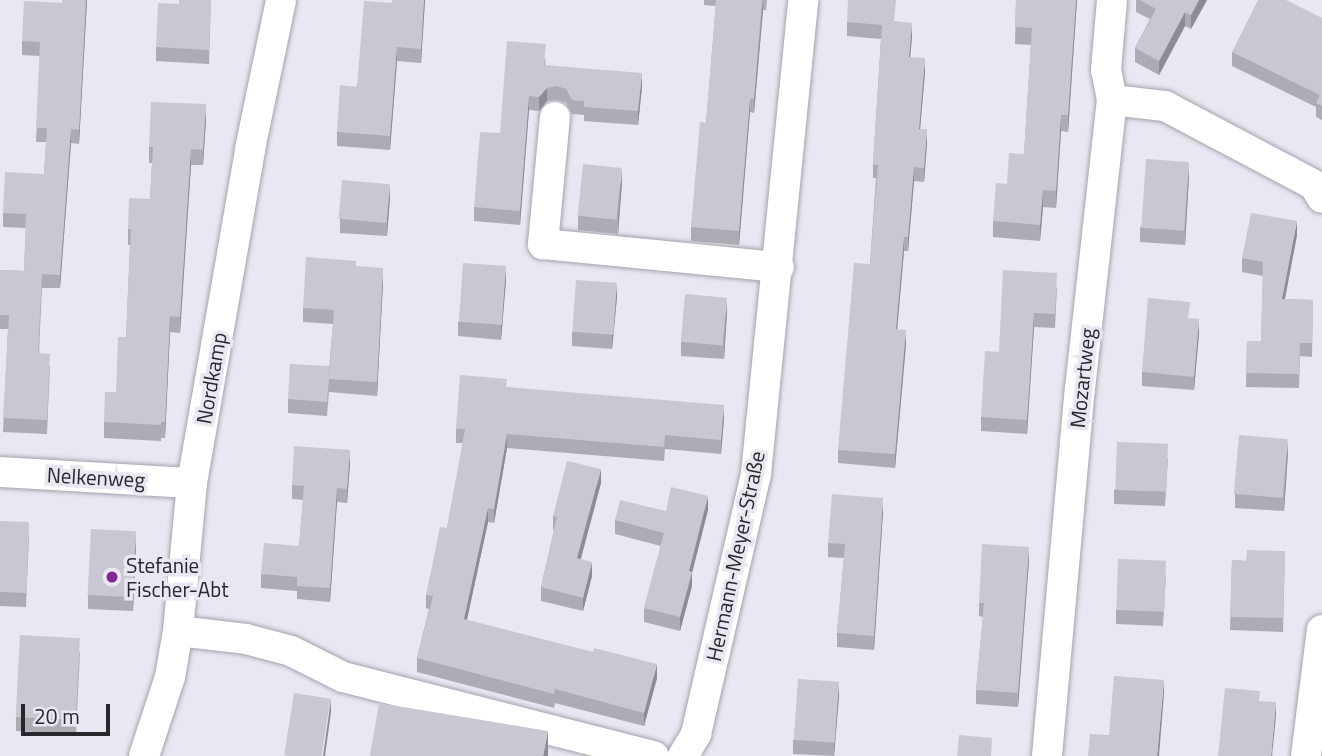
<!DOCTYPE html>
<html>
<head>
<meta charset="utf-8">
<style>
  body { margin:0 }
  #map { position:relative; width:1322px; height:756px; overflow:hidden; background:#e8e7f2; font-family:"Titillium Web",sans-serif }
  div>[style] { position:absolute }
  .roads { filter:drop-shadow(0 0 2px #a4a3ad) drop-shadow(0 0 2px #a4a3ad) }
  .street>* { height:30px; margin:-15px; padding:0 15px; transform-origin:15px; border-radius:15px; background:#fff }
  .wall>* { inset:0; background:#adacb5 }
  .shaded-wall>* { inset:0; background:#8d8c93 }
  .building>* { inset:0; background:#c9c8d2; transform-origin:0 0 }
  .dots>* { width:19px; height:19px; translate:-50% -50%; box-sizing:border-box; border:4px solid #e8e7f2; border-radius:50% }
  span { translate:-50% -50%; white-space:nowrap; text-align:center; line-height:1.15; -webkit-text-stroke:7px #e8e7f2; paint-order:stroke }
  .street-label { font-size:21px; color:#28282c }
  .poi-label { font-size:21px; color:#28282c }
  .left { translate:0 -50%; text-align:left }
  .scale { position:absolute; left:21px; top:704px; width:89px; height:32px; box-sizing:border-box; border:4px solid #28282c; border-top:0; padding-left:9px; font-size:21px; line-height:24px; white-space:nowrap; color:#28282c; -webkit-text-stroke:5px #e8e7f2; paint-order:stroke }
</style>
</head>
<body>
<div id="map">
  <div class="roads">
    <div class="street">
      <div style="left:1112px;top:100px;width:53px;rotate:6.5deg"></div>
      <div style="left:1165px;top:106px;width:169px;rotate:27.9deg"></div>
      <div style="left:1314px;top:185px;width:15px;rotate:58deg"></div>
      <div style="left:555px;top:117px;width:128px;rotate:95.4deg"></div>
      <div style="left:543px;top:244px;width:237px;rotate:5.6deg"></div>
      <div style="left:0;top:472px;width:192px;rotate:3.3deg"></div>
      <div style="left:178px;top:631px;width:68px;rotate:6.7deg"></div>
      <div style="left:246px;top:639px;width:47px;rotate:14.9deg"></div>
      <div style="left:291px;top:651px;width:58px;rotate:26.6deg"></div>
      <div style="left:343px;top:677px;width:321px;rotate:14.3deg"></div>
      <div style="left:144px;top:756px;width:83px;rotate:-71.8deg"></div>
      <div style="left:170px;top:677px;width:47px;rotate:-80.1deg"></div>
      <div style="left:178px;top:631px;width:149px;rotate:-84.6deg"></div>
      <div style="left:192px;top:483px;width:339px;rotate:-80.1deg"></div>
      <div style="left:250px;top:149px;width:152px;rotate:-78.2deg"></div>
      <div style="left:683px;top:756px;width:26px;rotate:-59deg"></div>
      <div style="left:696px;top:734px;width:267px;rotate:-77deg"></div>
      <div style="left:756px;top:474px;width:476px;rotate:-84.3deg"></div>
      <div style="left:1047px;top:756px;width:368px;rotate:-84.9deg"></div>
      <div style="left:1080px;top:389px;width:291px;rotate:-83.7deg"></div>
      <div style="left:1112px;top:100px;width:31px;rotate:-101deg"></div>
      <div style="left:1106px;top:70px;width:70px;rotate:-85.1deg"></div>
      <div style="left:1306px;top:756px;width:127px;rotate:-82.8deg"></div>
    </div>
  </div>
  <div class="wall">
    <div style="clip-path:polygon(63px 0,87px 0,79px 144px,71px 143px,60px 288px,42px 288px,39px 353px,50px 367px,47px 434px,3px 432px,8px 329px,0 329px,0 270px,24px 271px,26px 228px,3px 227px,3px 213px,44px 174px,46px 142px,36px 142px,40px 56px,22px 55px,22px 41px,62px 3px)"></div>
    <div style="clip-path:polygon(179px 0,211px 0,209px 64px,156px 61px,156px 47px,179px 4px)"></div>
    <div style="clip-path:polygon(393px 0,425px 0,421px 63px,397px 61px,390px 150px,337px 146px,337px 132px,392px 3px)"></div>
    <div style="clip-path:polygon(704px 0,767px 0,766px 10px,763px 10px,754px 113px,750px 112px,739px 245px,691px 241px,691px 227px,706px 123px,716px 6px,704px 5px)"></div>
    <div style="clip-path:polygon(1016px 0,1077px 0,1068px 132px,1061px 131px,1056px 208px,1043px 207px,1040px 241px,993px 237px,993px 221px,1007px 184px,1024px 154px,1031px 45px,1015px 44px)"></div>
    <div style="clip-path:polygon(1136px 0,1207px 0,1191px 29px,1185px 26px,1159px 75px,1135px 62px,1135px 48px,1150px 19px,1136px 12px)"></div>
    <div style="clip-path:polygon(1322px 18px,1322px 120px,1316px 117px,1316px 107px,1232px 66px,1232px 52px)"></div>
    <div style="clip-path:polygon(896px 21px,912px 36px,910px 57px,925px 72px,920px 129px,927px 143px,924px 182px,914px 181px,908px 251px,904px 251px,897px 329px,906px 344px,895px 468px,838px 463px,838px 450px,870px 264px,876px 178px,873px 178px,873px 164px,881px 39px,847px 36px,847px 22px)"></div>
    <div style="clip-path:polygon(546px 58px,545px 65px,642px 87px,638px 125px,584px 121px,584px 115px,572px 114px,566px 103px,557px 100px,547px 101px,539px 111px,529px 110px,520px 225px,474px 221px,474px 207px,500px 133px)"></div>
    <div style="clip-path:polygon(206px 120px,203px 165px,191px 165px,180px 333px,170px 332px,165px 438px,161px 438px,161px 441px,104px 438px,104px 422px,116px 392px,126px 337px,130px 245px,128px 245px,128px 229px,150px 199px,152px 163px,149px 163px,149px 147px)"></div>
    <div style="clip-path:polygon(1189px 176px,1185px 245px,1140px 242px,1140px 228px)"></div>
    <div style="clip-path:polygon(622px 182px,618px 234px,578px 230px,578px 216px)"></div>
    <div style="clip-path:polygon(390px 197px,387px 236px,340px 233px,340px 219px)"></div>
    <div style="clip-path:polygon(1297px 235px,1285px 299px,1313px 300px,1312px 357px,1300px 356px,1299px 388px,1246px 387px,1247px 341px,1261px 341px,1263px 276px,1242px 272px,1242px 258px)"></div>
    <div style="clip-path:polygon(356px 266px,383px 282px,377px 396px,329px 392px,327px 416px,288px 413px,288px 399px,329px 369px,333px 324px,303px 322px,303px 308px)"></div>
    <div style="clip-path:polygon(506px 280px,501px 340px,458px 336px,458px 322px)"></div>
    <div style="clip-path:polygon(1057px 287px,1055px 328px,1034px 327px,1027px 434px,981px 431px,981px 417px,999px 352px)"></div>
    <div style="clip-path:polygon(617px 297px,612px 349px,572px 346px,572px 332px)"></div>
    <div style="clip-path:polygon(727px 312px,724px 359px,681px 356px,681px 342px)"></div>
    <div style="clip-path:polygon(1190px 318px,1199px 333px,1194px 390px,1142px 386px,1142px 372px)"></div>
    <div style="clip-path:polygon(507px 387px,724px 419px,721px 454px,665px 449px,664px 461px,507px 448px,494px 523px,488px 522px,467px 620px,657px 678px,644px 726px,555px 703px,554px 708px,417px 672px,417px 658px,429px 609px,426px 608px,426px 595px,447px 528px,463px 443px,456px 443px,456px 429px)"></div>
    <div style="clip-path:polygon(1288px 452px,1284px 511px,1235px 508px,1235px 494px)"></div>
    <div style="clip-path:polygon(1168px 458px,1165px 506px,1114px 504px,1114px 490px)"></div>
    <div style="clip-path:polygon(350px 464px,347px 503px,337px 502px,330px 602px,297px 599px,297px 591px,261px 588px,261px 574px,299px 546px,303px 500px,292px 499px,292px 485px)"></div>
    <div style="clip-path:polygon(601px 483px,581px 559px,592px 576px,583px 611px,541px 601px,541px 587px,554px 530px,553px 530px,553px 516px)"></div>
    <div style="clip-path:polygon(708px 510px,692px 572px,692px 586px,680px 631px,644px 622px,644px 608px,661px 546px,615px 534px,615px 520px,666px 511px)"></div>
    <div style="clip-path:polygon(883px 512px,874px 650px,837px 647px,837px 633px,844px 558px,828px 557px,828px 543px)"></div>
    <div style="clip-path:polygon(0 521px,29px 536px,26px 607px,0 606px)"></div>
    <div style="clip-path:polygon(136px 545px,133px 611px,88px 609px,88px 595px)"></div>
    <div style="clip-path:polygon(1285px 551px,1283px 632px,1230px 630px,1232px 560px,1246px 561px)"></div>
    <div style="clip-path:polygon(1029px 560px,1018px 707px,976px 704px,976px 690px,983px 617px,979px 616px,979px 603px)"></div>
    <div style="clip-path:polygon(1166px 575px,1163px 626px,1116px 624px,1116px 610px)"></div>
    <div style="clip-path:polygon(80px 652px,76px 734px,16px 731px,16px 717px)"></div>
    <div style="clip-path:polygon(839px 696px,834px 756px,793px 754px,793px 740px)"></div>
  </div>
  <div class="shaded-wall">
    <div style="clip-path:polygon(86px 0,87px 0,79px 144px,79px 130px)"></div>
    <div style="clip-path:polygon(424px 0,425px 0,421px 63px,421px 49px)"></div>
    <div style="clip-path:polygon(763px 0,763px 10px,754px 113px,754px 99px)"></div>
    <div style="clip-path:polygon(1076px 0,1077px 0,1068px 132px,1068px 115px)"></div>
    <div style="clip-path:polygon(1199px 0,1207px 0,1191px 29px,1191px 15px)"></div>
    <div style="clip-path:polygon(1185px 12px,1185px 26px,1159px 75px,1159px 61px)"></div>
    <div style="clip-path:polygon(912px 23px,912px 36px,909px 71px,909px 57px)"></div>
    <div style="clip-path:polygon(397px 47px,397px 61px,390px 150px,390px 136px)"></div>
    <div style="clip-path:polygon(925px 58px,925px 72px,919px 142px,919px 129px)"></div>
    <div style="clip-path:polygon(642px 73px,642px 87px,638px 125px,638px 111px)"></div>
    <div style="clip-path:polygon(547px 88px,547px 101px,539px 111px,539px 97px)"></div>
    <div style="clip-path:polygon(529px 96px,529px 110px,520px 225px,520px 211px)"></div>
    <div style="clip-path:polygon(750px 99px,750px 112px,739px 245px,739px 231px)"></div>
    <div style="clip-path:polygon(206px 104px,206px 120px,203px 165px,203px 150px)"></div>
    <div style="clip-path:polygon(1061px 115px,1061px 131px,1056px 208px,1056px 191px)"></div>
    <div style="clip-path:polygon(71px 129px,71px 143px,60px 288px,60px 275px)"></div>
    <div style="clip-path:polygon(927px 129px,927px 143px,924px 182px,924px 168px)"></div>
    <div style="clip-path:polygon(191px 149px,191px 165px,180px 333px,180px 317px)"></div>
    <div style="clip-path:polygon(1189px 162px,1189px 176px,1185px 245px,1185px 231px)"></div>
    <div style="clip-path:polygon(914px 167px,914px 181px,908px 251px,908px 237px)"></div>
    <div style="clip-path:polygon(622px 168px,622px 182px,618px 234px,618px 220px)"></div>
    <div style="clip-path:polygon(390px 184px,390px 197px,387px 236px,387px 223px)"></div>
    <div style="clip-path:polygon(1043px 190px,1043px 207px,1040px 241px,1040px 225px)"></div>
    <div style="clip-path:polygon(1297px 221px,1297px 235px,1282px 313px,1282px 299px)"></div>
    <div style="clip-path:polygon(904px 237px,904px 251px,896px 343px,896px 329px)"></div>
    <div style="clip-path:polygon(506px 266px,506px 280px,501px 340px,501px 326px)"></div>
    <div style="clip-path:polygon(383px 268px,383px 282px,377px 396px,377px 382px)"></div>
    <div style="clip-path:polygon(617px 283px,617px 297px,612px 349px,612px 335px)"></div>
    <div style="clip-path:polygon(727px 298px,727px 312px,724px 359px,724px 346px)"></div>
    <div style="clip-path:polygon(1034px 313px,1034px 327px,1027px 434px,1027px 420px)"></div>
    <div style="clip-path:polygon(170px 316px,170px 332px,165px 438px,165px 422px)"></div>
    <div style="clip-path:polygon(1199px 319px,1199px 333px,1194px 390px,1194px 377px)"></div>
    <div style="clip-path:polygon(906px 330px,906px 344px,895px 468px,895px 454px)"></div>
    <div style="clip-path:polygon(724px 405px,724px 419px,721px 454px,721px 440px)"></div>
    <div style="clip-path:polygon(507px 434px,507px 448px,494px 523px,494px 509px)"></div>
    <div style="clip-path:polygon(1288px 439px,1288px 452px,1284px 511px,1284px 498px)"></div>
    <div style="clip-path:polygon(350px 450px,350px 464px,347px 503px,347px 489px)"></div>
    <div style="clip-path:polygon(601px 469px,601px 483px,577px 572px,577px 558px)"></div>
    <div style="clip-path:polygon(337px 488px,337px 502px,330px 602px,330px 588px)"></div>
    <div style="clip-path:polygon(708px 496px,708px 510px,689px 585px,689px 571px)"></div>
    <div style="clip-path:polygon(883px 498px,883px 512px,874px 650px,874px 636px)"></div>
    <div style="clip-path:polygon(488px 508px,488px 522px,464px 633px,464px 619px)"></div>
    <div style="clip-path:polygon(136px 531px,136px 545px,133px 611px,133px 597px)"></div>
    <div style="clip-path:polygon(1029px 547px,1029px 560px,1018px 707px,1018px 693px)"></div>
    <div style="clip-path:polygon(592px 562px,592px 576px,583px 611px,583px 598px)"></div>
    <div style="clip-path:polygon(692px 572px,692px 586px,680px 631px,680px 617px)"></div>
    <div style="clip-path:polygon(657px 664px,657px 678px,644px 726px,644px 713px)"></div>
    <div style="clip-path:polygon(1164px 680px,1164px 694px,1159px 756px,1157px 756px)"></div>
    <div style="clip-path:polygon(839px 682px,839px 696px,834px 756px,834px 743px)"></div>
    <div style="clip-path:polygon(331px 699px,331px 712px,325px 756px,323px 756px)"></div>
    <div style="clip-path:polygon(1276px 702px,1276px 716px,1272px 756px,1271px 756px)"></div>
    <div style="clip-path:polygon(548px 731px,548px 756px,543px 756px)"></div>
  </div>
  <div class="building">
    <div style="clip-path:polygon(63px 0,86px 0,79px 130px,71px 129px,60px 275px,42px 274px,38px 353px,50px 354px,47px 420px,3px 418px,9px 315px,0 315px,0 270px,24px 271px,26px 214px,3px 213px,5px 172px,44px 174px,47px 128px,36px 128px,40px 42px,22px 41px,24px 1px,62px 3px)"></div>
    <div style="clip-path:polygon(179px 0,211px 0,209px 50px,156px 47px,158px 3px,179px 4px)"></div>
    <div style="clip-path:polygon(393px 0,424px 0,421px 49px,397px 47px,390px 136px,337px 132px,340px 85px,357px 87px,364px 1px,392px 3px)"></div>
    <div style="clip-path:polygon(716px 0,762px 0,754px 99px,750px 99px,739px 231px,691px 227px,700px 122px,706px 123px)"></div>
    <div style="clip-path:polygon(848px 0,896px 0,894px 21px,912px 23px,909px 57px,925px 58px,919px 129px,927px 129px,924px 168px,914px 167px,908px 237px,904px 237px,896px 329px,906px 330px,895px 454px,838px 450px,854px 263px,870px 264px,878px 165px,873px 164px,882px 25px,847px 22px)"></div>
    <div style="clip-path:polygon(1016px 0,1076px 0,1068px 115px,1061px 115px,1056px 191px,1043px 190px,1040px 225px,993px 221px,996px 183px,1007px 184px,1009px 153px,1024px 154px,1032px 28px,1015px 27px)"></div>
    <div style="clip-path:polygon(1140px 0,1199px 0,1191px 15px,1185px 12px,1159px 61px,1135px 48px,1156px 9px)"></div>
    <div style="clip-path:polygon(1258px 0,1286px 0,1322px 18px,1322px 106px,1316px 103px,1320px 95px,1232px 52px)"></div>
    <div style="clip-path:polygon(507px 41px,546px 44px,544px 65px,642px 73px,638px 111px,584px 107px,584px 101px,572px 100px,566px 89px,557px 86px,547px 88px,539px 97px,529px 96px,520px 211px,474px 207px,480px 132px,500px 133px)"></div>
    <div style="clip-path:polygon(151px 102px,206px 104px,203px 150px,191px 149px,180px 317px,170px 316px,165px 422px,161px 422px,161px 425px,104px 422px,105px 392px,116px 392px,118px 337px,126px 337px,131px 229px,128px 229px,129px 198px,150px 199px,153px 147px,149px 147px)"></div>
    <div style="left:1146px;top:159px;width:43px;height:69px;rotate:4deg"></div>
    <div style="left:583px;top:164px;width:39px;height:52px;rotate:6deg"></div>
    <div style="left:342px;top:180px;width:48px;height:39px;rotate:5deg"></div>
    <div style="clip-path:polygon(1251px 213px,1297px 221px,1282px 299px,1313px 300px,1312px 343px,1300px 343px,1299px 374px,1246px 373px,1247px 341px,1261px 341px,1263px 262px,1242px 258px)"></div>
    <div style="clip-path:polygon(306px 257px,356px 261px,356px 266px,383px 268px,377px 382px,329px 379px,327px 402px,288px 399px,290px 364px,329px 366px,329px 377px,334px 310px,303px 308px)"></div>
    <div style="left:463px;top:263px;width:43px;height:59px;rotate:4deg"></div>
    <div style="clip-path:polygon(1003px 270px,1057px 273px,1055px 314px,1034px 313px,1027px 420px,981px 417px,985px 351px,999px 352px)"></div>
    <div style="left:576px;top:280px;width:41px;height:52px;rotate:4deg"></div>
    <div style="left:685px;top:294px;width:42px;height:48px;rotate:5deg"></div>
    <div style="clip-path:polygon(1148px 298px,1190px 302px,1188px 318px,1199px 319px,1194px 377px,1142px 372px)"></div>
    <div style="clip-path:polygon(460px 375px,507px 379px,506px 387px,724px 405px,721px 440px,665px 435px,664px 447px,507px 434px,494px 509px,488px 508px,464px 619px,593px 652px,594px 648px,657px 664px,644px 713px,555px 689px,554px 694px,417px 658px,433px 596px,426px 595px,440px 527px,447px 528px,465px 429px,456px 429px)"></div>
    <div style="left:1239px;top:435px;width:49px;height:59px;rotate:5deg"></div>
    <div style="left:1117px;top:442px;width:51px;height:48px;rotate:2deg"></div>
    <div style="clip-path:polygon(294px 446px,350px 450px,347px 489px,337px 488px,330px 588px,297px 586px,297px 577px,261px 574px,264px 543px,299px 546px,304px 486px,292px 485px)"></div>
    <div style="clip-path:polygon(567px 461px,601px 469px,577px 558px,592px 562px,583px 598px,541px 587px,557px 517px,553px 516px)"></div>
    <div style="clip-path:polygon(671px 487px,708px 496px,689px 571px,692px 572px,680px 617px,644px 608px,664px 533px,615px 520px,620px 500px,666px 511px)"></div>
    <div style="clip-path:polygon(832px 494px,883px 498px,874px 636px,837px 633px,845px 544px,828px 543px)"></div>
    <div style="left:0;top:521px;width:29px;height:71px;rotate:2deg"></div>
    <div style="left:91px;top:529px;width:45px;height:66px;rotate:3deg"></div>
    <div style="clip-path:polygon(982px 544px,1029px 547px,1018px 693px,976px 690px,984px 603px,979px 603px)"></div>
    <div style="clip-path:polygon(1247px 550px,1285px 551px,1283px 618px,1230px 617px,1232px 560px,1246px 561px)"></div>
    <div style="left:1118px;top:559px;width:48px;height:51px;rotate:2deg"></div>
    <div style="left:20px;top:635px;width:60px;height:82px;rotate:3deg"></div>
    <div style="clip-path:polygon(1114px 676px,1164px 680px,1157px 756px,1088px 756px,1090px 734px,1109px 735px)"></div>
    <div style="left:798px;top:679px;width:41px;height:61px;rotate:4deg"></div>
    <div style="clip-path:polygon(1225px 688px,1260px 691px,1259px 701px,1276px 702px,1271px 756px,1218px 756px)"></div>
    <div style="left:294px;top:693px;width:37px;height:63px;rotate:9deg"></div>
    <div style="clip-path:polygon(379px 703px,548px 731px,543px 756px,370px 756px)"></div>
    <div style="clip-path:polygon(959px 735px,992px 738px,991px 756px,957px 756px)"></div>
  </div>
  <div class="dots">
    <div style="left:112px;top:577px;background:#812794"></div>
  </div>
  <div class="street-label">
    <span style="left:211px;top:378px;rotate:-80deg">Nordkamp</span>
    <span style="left:1082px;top:378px;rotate:-84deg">Mozartweg</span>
    <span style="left:96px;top:477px;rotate:3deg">Nelkenweg</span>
    <span style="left:735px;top:556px;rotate:-78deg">Hermann-Meyer-Straße</span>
  </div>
  <div class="poi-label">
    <span class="left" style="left:126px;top:577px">Stefanie<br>Fischer-Abt</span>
  </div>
  <div class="scale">20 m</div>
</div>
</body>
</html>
